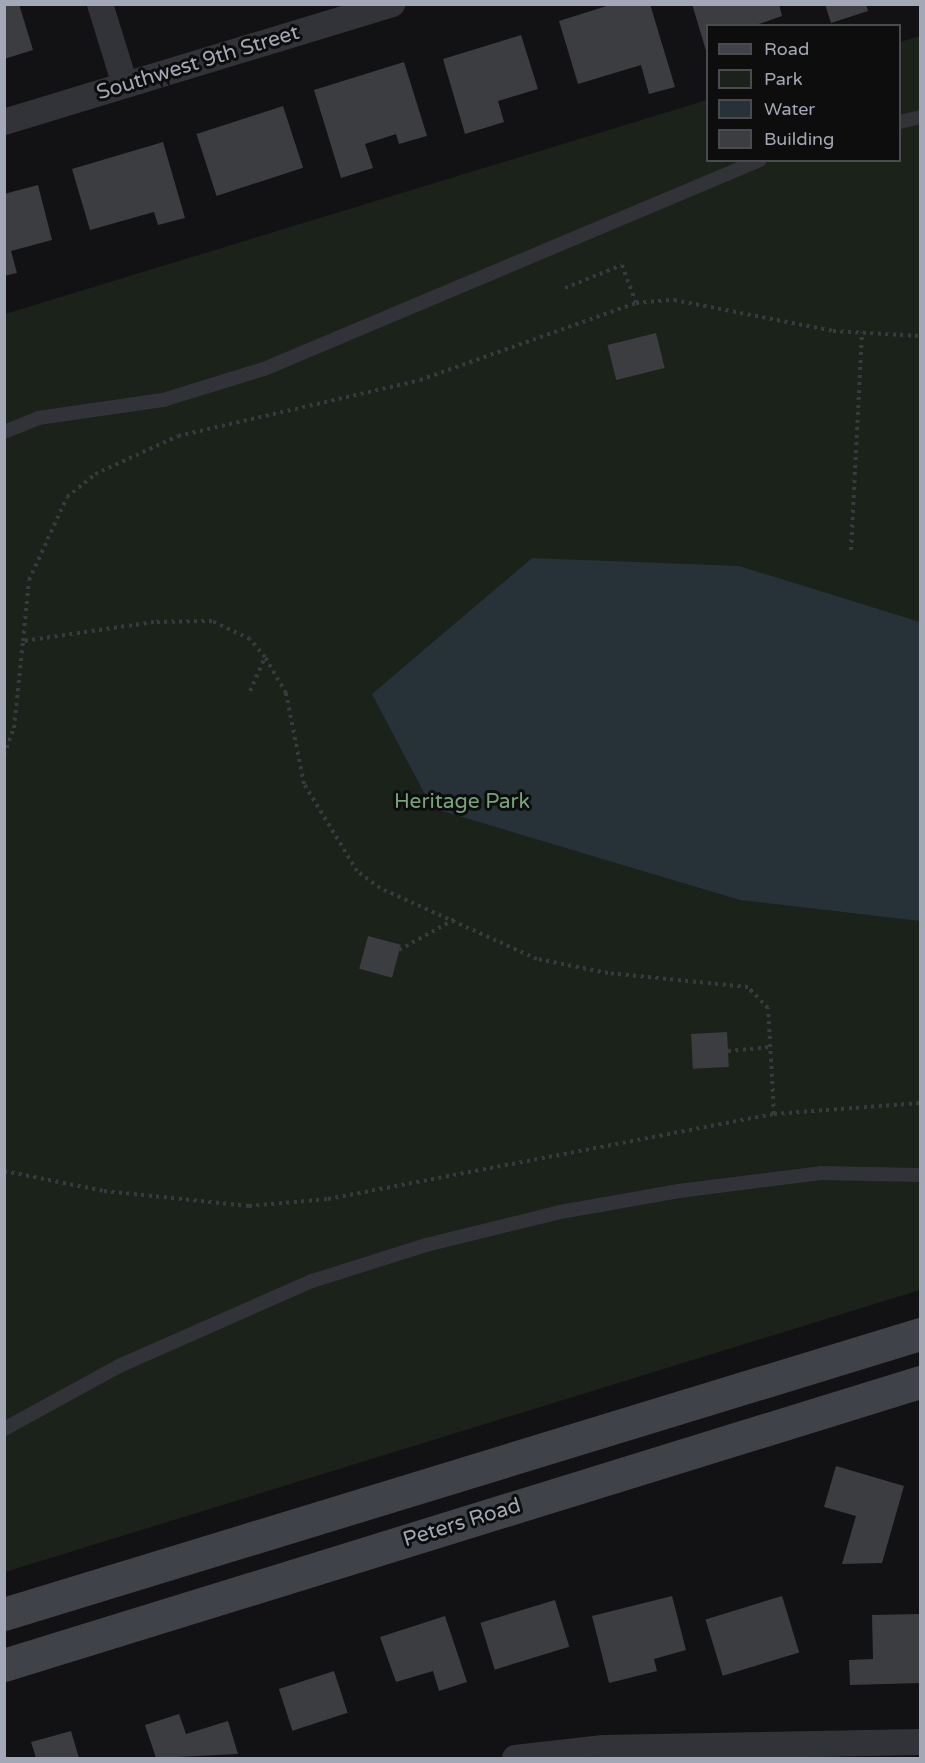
<!DOCTYPE html>
<html>
<head>
<meta charset="utf-8">
<style>
  body { margin:0 }
  #map { position:relative; width:925px; height:1763px; overflow:hidden; background:#121214; font-family:"Varela Round",sans-serif }
  div>[style] { position:absolute }
  .green>* { inset:0; background:#1a221a }
  .water>* { inset:0; background:#273138 }
  .building>* { inset:0; background:#3b3d41; transform-origin:0 0 }
  .path>* { height:4px; margin-top:-2px; transform-origin:0; background:repeating-linear-gradient(90deg,#383a40 0 3px,transparent 0 7.5px) }
  .lane>* { height:14px; margin:-7px; padding:0 7px; transform-origin:7px; border-radius:7px; background:#323339 }
  .street>* { height:26px; margin:-13px; padding:0 13px; transform-origin:13px; border-radius:13px; background:#323339 }
  .secondary>* { height:33px; margin:-16.5px; padding:0 16.5px; transform-origin:16.5px; border-radius:16.5px; background:#404249 }
  span { translate:-50% -50%; white-space:nowrap; text-align:center; line-height:1.15; -webkit-text-stroke:6px #0d0d0e; paint-order:stroke }
  .street-label { font-size:21px; color:#a2a8b5 }
  .park-label { font-size:21px; color:#77a379 }
  .frame { position:absolute; inset:0; border:6px solid #a2a8b5; pointer-events:none }
  .legend { position:absolute; left:706px; top:24px; width:195px; height:138px; box-sizing:border-box; background:#0d0d0e; border:2px solid #494b51; margin:0; padding:8px 10px; list-style:none; font-size:18px; color:#a2a8b5 }
  .legend li { display:flex; align-items:center; gap:12px; height:30px }
  .legend b { width:30px; border:2px solid #494b51 }
</style>
</head>
<body>
<div id="map">
  <div class="green">
    <div style="clip-path:polygon(920px 36px,920px 1290px,5px 1572px,5px 314px,707px 100px,708px 160px,900px 160px,900px 42px)"></div>
  </div>
  <div class="water">
    <div style="clip-path:polygon(532px 558px,739px 566px,920px 622px,920px 921px,740px 900px,432px 808px,372px 694px)"></div>
  </div>
  <div class="building">
    <div style="clip-path:polygon(4px 4px,19px 4px,33px 50px,4px 59px)"></div>
    <div style="clip-path:polygon(613px 4px,650px 4px,675px 87px,649px 94px,641px 65px,578px 84px,559px 21px)"></div>
    <div style="clip-path:polygon(692px 4px,779px 4px,782px 16px,753px 26px,708px 26px,707px 54px)"></div>
    <div style="clip-path:polygon(825px 4px,866px 4px,868px 11px,831px 23px)"></div>
    <div style="clip-path:polygon(521px 35px,538px 89px,498px 101px,504px 122px,465px 134px,443px 59px)"></div>
    <div style="clip-path:polygon(404px 62px,427px 136px,399px 144px,396px 134px,365px 144px,373px 168px,341px 178px,314px 90px)"></div>
    <div style="left:283px;top:106px;width:65px;height:91px;rotate:72deg"></div>
    <div style="clip-path:polygon(163px 142px,185px 218px,158px 225px,154px 212px,90px 230px,72px 169px)"></div>
    <div style="clip-path:polygon(38px 185px,52px 240px,11px 251px,17px 273px,4px 276px,4px 194px)"></div>
    <div style="left:656px;top:333px;width:36px;height:50px;rotate:76deg"></div>
    <div style="left:368px;top:936px;width:34px;height:34px;rotate:15deg"></div>
    <div style="left:727px;top:1032px;width:35px;height:36px;rotate:87deg"></div>
    <div style="clip-path:polygon(836px 1466px,904px 1486px,882px 1563px,842px 1564px,856px 1516px,824px 1507px)"></div>
    <div style="clip-path:polygon(672px 1596px,686px 1650px,654px 1659px,657px 1671px,609px 1683px,592px 1616px)"></div>
    <div style="left:782px;top:1596px;width:59px;height:80px;rotate:73deg"></div>
    <div style="left:555px;top:1600px;width:49px;height:78px;rotate:73deg"></div>
    <div style="clip-path:polygon(920px 1614px,920px 1683px,850px 1685px,849px 1660px,873px 1659px,872px 1615px)"></div>
    <div style="clip-path:polygon(445px 1616px,467px 1682px,439px 1691px,433px 1671px,396px 1682px,380px 1637px)"></div>
    <div style="left:334px;top:1671px;width:44px;height:58px;rotate:72deg"></div>
    <div style="clip-path:polygon(179px 1714px,186px 1734px,228px 1721px,238px 1754px,156px 1758px,145px 1725px)"></div>
    <div style="clip-path:polygon(71px 1731px,79px 1758px,36px 1758px,31px 1742px)"></div>
  </div>
  <div class="path">
    <div style="left:565px;top:288px;width:61px;rotate:-22deg"></div>
    <div style="left:622px;top:265px;width:40px;rotate:69.8deg"></div>
    <div style="left:636px;top:303px;width:38px;rotate:-5deg"></div>
    <div style="left:674px;top:300px;width:162px;rotate:11deg"></div>
    <div style="left:833px;top:331px;width:87px;rotate:3.3deg"></div>
    <div style="left:851px;top:550px;width:218px;rotate:-87.1deg"></div>
    <div style="left:250px;top:691px;width:37px;rotate:-66deg"></div>
    <div style="left:265px;top:657px;width:23px;rotate:-130deg"></div>
    <div style="left:250px;top:639px;width:42px;rotate:-154.7deg"></div>
    <div style="left:212px;top:621px;width:58px;rotate:179deg"></div>
    <div style="left:154px;top:622px;width:132px;rotate:171.7deg"></div>
    <div style="left:23px;top:641px;width:61px;rotate:-84.4deg"></div>
    <div style="left:29px;top:580px;width:91px;rotate:-65.4deg"></div>
    <div style="left:67px;top:497px;width:36px;rotate:-39deg"></div>
    <div style="left:95px;top:474px;width:91px;rotate:-24.6deg"></div>
    <div style="left:178px;top:436px;width:248px;rotate:-13deg"></div>
    <div style="left:420px;top:380px;width:229px;rotate:-19.6deg"></div>
    <div style="left:4px;top:755px;width:29px;rotate:-70deg"></div>
    <div style="left:14px;top:728px;width:87px;rotate:-84.1deg"></div>
    <div style="left:4px;top:821px;width:1px;rotate:45deg"></div>
    <div style="left:399px;top:950px;width:64px;rotate:-29deg"></div>
    <div style="left:728px;top:1051px;width:43px;rotate:-5.3deg"></div>
    <div style="left:774px;top:1114px;width:146px;rotate:-4.3deg"></div>
    <div style="left:4px;top:1171px;width:102px;rotate:11.3deg"></div>
    <div style="left:104px;top:1191px;width:146px;rotate:5.9deg"></div>
    <div style="left:249px;top:1206px;width:79px;rotate:-5.1deg"></div>
    <div style="left:328px;top:1199px;width:454px;rotate:-10.8deg"></div>
    <div style="left:774px;top:1114px;width:106px;rotate:-93.2deg"></div>
    <div style="left:768px;top:1008px;width:29px;rotate:-134deg"></div>
    <div style="left:748px;top:987px;width:141px;rotate:-174.3deg"></div>
    <div style="left:608px;top:973px;width:72px;rotate:-168.8deg"></div>
    <div style="left:537px;top:959px;width:172px;rotate:-155.7deg"></div>
    <div style="left:380px;top:888px;width:29px;rotate:-144deg"></div>
    <div style="left:357px;top:871px;width:102px;rotate:-121.3deg"></div>
    <div style="left:304px;top:784px;width:93px;rotate:-101.2deg"></div>
    <div style="left:286px;top:693px;width:42px;rotate:-120.3deg"></div>
  </div>
  <div class="lane">
    <div style="left:900px;top:122px;width:21px;rotate:-14deg"></div>
    <div style="left:4px;top:432px;width:37px;rotate:-22deg"></div>
    <div style="left:38px;top:418px;width:126px;rotate:-8.2deg"></div>
    <div style="left:163px;top:400px;width:106px;rotate:-17.1deg"></div>
    <div style="left:264px;top:369px;width:538px;rotate:-22.85deg"></div>
    <div style="left:4px;top:1429px;width:131px;rotate:-28.7deg"></div>
    <div style="left:119px;top:1366px;width:211px;rotate:-23.8deg"></div>
    <div style="left:312px;top:1281px;width:120px;rotate:-17.5deg"></div>
    <div style="left:426px;top:1245px;width:138px;rotate:-13.8deg"></div>
    <div style="left:560px;top:1212px;width:121px;rotate:-10deg"></div>
    <div style="left:679px;top:1191px;width:143px;rotate:-7.2deg"></div>
    <div style="left:821px;top:1173px;width:99px;rotate:1.2deg"></div>
  </div>
  <div class="street">
    <div style="left:100px;top:4px;width:85px;rotate:72.8deg"></div>
    <div style="left:4px;top:122px;width:406px;rotate:-16.9deg"></div>
    <div style="left:515px;top:1758px;width:89px;rotate:-6.5deg"></div>
    <div style="left:603px;top:1748px;width:317px;rotate:-1.1deg"></div>
  </div>
  <div class="secondary">
    <div style="left:4px;top:1614px;width:958px;rotate:-17deg"></div>
    <div style="left:4px;top:1665px;width:959px;rotate:-17.17deg"></div>
  </div>
  <div class="street-label">
    <span style="left:198px;top:63px;rotate:-17deg">Southwest 9th Street</span>
    <span style="left:462px;top:1523px;rotate:-17deg">Peters Road</span>
  </div>
  <div class="park-label">
    <span style="left:462px;top:802px">Heritage Park</span>
  </div>
  <div class="frame"></div>
  <ul class="legend">
  <li><b style="height:8px;background:#404249"></b>Road</li>
  <li><b style="height:16px;background:#1a221a"></b>Park</li>
  <li><b style="height:16px;background:#273138"></b>Water</li>
  <li><b style="height:16px;background:#3b3d41"></b>Building</li>
  </ul>
</div>
</body>
</html>
